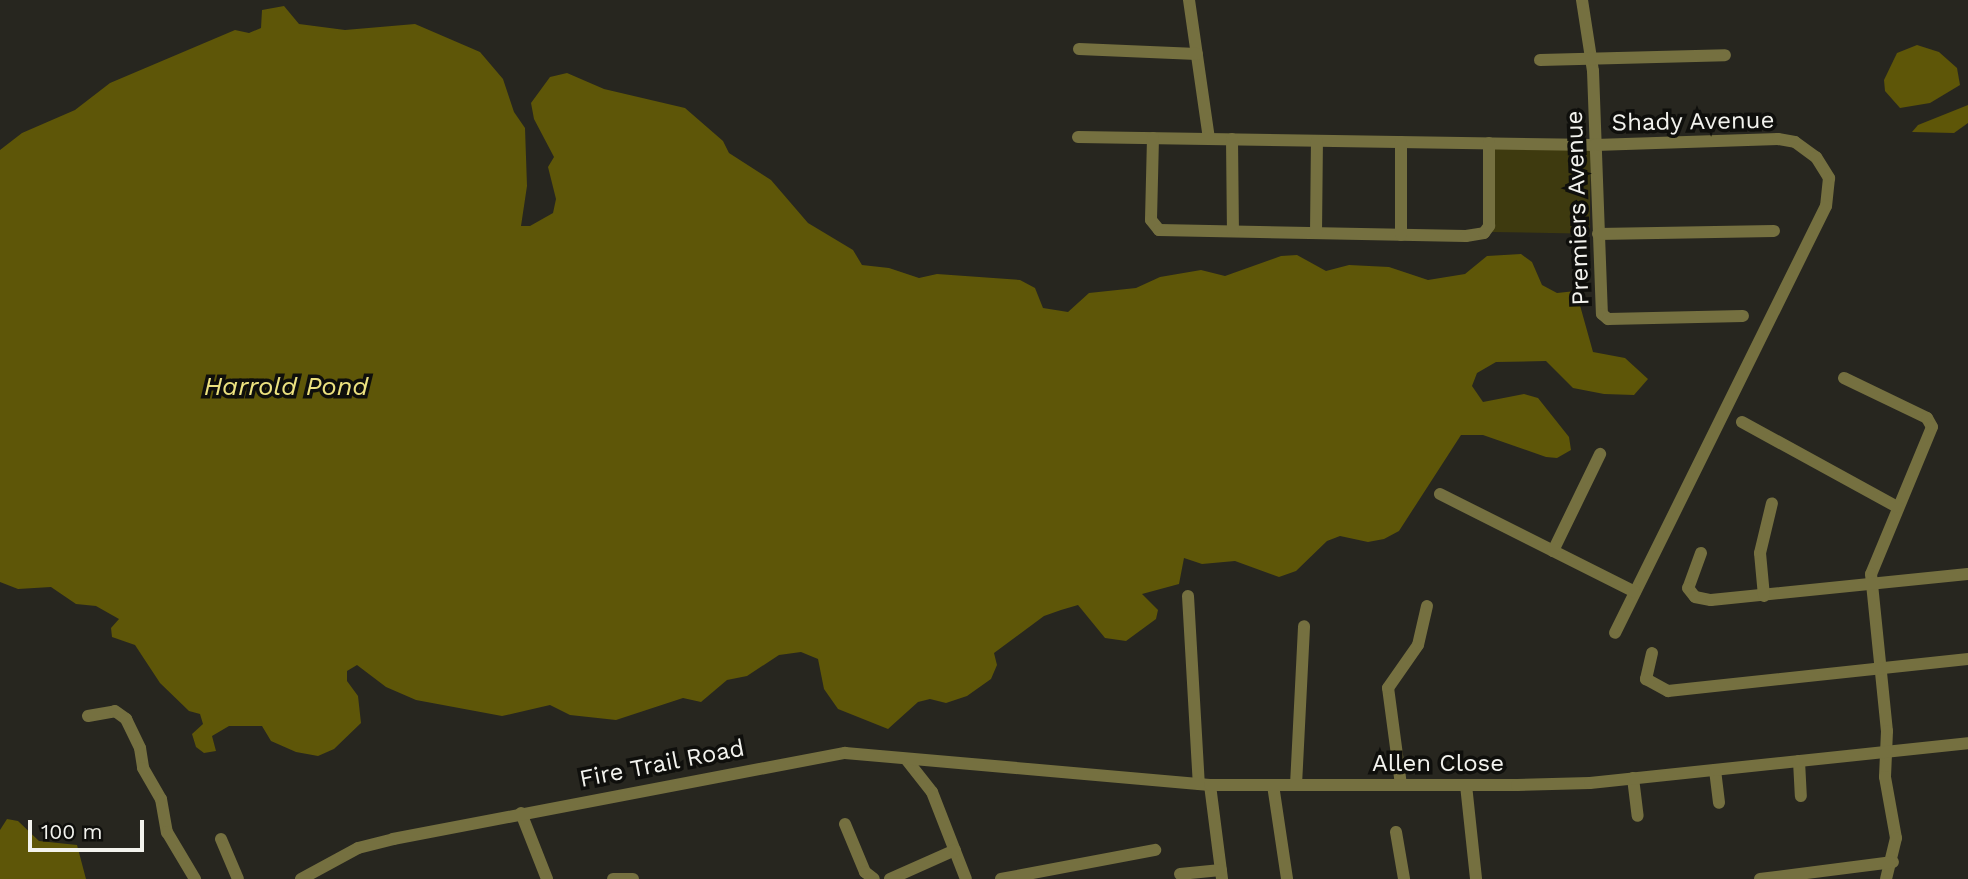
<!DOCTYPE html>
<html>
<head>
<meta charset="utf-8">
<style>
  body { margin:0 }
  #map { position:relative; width:1968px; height:879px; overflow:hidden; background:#27261f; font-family:"Work Sans",sans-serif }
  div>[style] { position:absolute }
  .green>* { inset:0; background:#3e3a0f; transform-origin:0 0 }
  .water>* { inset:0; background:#5e5608 }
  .minor>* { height:12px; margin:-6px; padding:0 6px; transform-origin:6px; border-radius:6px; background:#757040 }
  span { translate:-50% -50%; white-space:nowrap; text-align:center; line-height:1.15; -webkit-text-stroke:7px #0f0f0c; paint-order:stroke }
  .street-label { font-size:24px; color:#f3f3ee }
  .water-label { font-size:26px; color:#ede280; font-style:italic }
  .scale { position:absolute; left:28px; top:820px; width:116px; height:32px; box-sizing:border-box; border:4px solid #f3f3ee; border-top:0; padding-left:9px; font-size:21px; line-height:24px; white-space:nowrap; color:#f3f3ee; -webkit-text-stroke:5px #0f0f0c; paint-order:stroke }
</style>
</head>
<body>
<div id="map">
  <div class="green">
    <div style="left:1493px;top:147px;width:98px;height:85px;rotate:1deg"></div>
  </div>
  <div class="water">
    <div style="clip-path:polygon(284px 6px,299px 24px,345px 30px,415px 24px,480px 52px,503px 79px,514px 112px,525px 128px,527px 186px,521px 226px,530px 226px,553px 213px,556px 199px,548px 167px,554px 157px,534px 119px,531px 103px,550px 77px,567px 73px,604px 89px,685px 108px,723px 141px,729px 153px,771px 180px,808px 223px,853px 250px,862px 265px,889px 268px,919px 278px,937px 274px,1020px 280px,1035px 288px,1043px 308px,1068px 312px,1089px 293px,1136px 288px,1160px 277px,1201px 270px,1225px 276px,1281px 256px,1297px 255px,1326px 271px,1349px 265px,1389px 267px,1428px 280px,1465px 274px,1487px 256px,1521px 254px,1532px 262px,1542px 285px,1557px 293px,1576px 291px,1593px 352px,1625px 358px,1648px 379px,1634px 395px,1604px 394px,1573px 388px,1546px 361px,1496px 362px,1477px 373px,1472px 386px,1483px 402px,1524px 394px,1538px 398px,1569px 437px,1571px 450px,1557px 458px,1546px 457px,1483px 435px,1461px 435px,1399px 531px,1384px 539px,1368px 542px,1340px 536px,1327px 541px,1296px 571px,1279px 577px,1235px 561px,1202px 564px,1184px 558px,1179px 584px,1142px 594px,1158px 610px,1156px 619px,1126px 641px,1105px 638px,1078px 605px,1061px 610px,1044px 616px,994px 653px,997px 665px,991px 679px,967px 696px,946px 703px,930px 699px,918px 702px,888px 729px,838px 709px,824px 689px,818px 659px,801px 652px,779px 655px,747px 676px,727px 680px,701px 702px,683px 698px,616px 720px,570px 715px,550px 705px,502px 716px,416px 700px,386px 687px,357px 665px,347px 671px,347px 681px,358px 696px,361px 723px,334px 749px,318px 756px,296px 752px,271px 741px,262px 726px,229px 726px,212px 736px,216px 751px,204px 753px,196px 747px,192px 734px,203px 724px,200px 714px,189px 711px,160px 683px,135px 645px,112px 637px,111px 628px,119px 619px,96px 606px,76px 604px,51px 587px,18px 589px,0 582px,0 150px,22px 133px,75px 110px,110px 83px,235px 30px,249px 33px,261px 28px,262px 10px)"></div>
    <div style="clip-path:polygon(1917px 45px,1939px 52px,1957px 68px,1960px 85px,1930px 103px,1900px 108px,1885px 91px,1884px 80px,1897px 53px)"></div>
    <div style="clip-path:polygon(1968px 105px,1968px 123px,1954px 133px,1912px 132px,1918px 125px)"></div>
    <div style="clip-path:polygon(7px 819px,18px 821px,39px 841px,77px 845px,86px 879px,0 879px,0 830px)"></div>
  </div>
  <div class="minor">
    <div style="left:1189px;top:0;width:140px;rotate:81.8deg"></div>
    <div style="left:1582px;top:0;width:72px;rotate:81.2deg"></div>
    <div style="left:1593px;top:71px;width:243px;rotate:87.9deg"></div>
    <div style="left:1602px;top:314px;width:8px;rotate:40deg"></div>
    <div style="left:1608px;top:319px;width:135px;rotate:-1.3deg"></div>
    <div style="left:1079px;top:49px;width:118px;rotate:2.4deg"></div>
    <div style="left:1540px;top:60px;width:185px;rotate:-1.5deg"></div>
    <div style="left:1078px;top:137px;width:517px;rotate:0.89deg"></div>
    <div style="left:1595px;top:145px;width:183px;rotate:-1.9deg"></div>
    <div style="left:1778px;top:139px;width:17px;rotate:10deg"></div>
    <div style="left:1795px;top:142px;width:26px;rotate:36deg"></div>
    <div style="left:1816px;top:157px;width:25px;rotate:58deg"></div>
    <div style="left:1829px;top:178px;width:28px;rotate:96deg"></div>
    <div style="left:1826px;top:206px;width:476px;rotate:116.3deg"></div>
    <div style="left:1153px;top:138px;width:82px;rotate:91.4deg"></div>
    <div style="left:1151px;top:220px;width:13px;rotate:51deg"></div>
    <div style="left:1159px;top:230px;width:307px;rotate:1.1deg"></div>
    <div style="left:1466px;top:236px;width:18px;rotate:-9deg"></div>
    <div style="left:1484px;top:233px;width:9px;rotate:-54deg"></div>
    <div style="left:1489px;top:226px;width:83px;rotate:-90deg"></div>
    <div style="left:1232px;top:139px;width:92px;rotate:89.4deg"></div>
    <div style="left:1316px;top:233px;width:92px;rotate:-89.4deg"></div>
    <div style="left:1598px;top:234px;width:176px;rotate:-1deg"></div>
    <div style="left:1401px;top:235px;width:93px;rotate:-90deg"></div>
    <div style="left:1844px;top:378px;width:92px;rotate:25.7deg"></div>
    <div style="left:1927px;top:418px;width:10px;rotate:61deg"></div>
    <div style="left:1932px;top:427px;width:159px;rotate:112.5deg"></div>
    <div style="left:1871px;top:574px;width:158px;rotate:84.2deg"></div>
    <div style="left:1887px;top:731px;width:46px;rotate:92.5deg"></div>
    <div style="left:1885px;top:777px;width:62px;rotate:79.8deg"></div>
    <div style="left:1896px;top:838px;width:42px;rotate:103.7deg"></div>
    <div style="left:1742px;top:422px;width:177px;rotate:28.7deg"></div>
    <div style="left:1440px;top:494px;width:218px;rotate:26.7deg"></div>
    <div style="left:1553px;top:551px;width:108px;rotate:-64.1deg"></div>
    <div style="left:1701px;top:553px;width:37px;rotate:110deg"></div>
    <div style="left:1688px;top:588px;width:11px;rotate:52deg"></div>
    <div style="left:1695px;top:597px;width:16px;rotate:11deg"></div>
    <div style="left:1711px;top:600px;width:258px;rotate:-5.8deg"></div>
    <div style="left:1188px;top:596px;width:188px;rotate:86.7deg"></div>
    <div style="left:1764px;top:596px;width:43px;rotate:-95.3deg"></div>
    <div style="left:1760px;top:553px;width:51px;rotate:-76.5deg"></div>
    <div style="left:1652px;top:653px;width:27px;rotate:103deg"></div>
    <div style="left:1646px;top:679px;width:25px;rotate:29deg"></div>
    <div style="left:1668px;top:691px;width:302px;rotate:-6.1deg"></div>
    <div style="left:88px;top:716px;width:27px;rotate:-10deg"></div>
    <div style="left:115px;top:711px;width:14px;rotate:36deg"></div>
    <div style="left:126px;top:719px;width:32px;rotate:64deg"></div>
    <div style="left:140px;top:748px;width:20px;rotate:81deg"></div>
    <div style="left:143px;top:768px;width:36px;rotate:60deg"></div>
    <div style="left:161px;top:799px;width:34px;rotate:80deg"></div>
    <div style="left:167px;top:832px;width:55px;rotate:59.2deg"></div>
    <div style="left:906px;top:759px;width:42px;rotate:51.8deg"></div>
    <div style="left:932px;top:792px;width:93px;rotate:68.7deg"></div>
    <div style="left:1799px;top:761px;width:35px;rotate:87deg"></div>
    <div style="left:1715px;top:770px;width:33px;rotate:83deg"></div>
    <div style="left:1633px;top:778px;width:38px;rotate:83deg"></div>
    <div style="left:1210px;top:785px;width:95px;rotate:82.7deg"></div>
    <div style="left:1273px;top:785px;width:95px;rotate:81.5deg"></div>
    <div style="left:1296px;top:785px;width:159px;rotate:-87.1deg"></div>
    <div style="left:1401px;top:785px;width:98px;rotate:-97.6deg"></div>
    <div style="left:1388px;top:688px;width:52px;rotate:-55.1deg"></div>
    <div style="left:1418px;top:645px;width:40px;rotate:-77deg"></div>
    <div style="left:1466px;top:785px;width:95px;rotate:83.9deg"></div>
    <div style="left:521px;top:813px;width:71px;rotate:68.5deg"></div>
    <div style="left:845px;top:824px;width:52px;rotate:67.4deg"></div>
    <div style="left:865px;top:872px;width:11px;rotate:38deg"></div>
    <div style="left:1396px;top:832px;width:48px;rotate:80.3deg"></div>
    <div style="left:221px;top:839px;width:43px;rotate:67deg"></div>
    <div style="left:1180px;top:874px;width:41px;rotate:-5.6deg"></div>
    <div style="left:301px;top:879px;width:65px;rotate:-28.5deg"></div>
    <div style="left:358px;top:848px;width:36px;rotate:-14deg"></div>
    <div style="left:393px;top:839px;width:460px;rotate:-10.8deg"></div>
    <div style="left:845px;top:753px;width:366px;rotate:5deg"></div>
    <div style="left:1210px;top:785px;width:307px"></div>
    <div style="left:1517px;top:785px;width:73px;rotate:-1.6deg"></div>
    <div style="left:1590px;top:783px;width:380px;rotate:-6deg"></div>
    <div style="left:613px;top:879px;width:20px"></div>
    <div style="left:890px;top:879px;width:71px;rotate:-24deg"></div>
    <div style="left:1001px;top:879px;width:157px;rotate:-10.7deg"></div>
    <div style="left:1760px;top:879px;width:134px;rotate:-7.3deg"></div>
  </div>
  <div class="street-label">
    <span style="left:1693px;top:122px;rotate:-1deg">Shady Avenue</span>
    <span style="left:1578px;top:208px;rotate:-92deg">Premiers Avenue</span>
    <span style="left:662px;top:764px;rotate:-11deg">Fire Trail Road</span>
    <span style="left:1438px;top:764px">Allen Close</span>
  </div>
  <div class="water-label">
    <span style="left:286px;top:387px">Harrold Pond</span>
  </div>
  <div class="scale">100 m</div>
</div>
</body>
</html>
